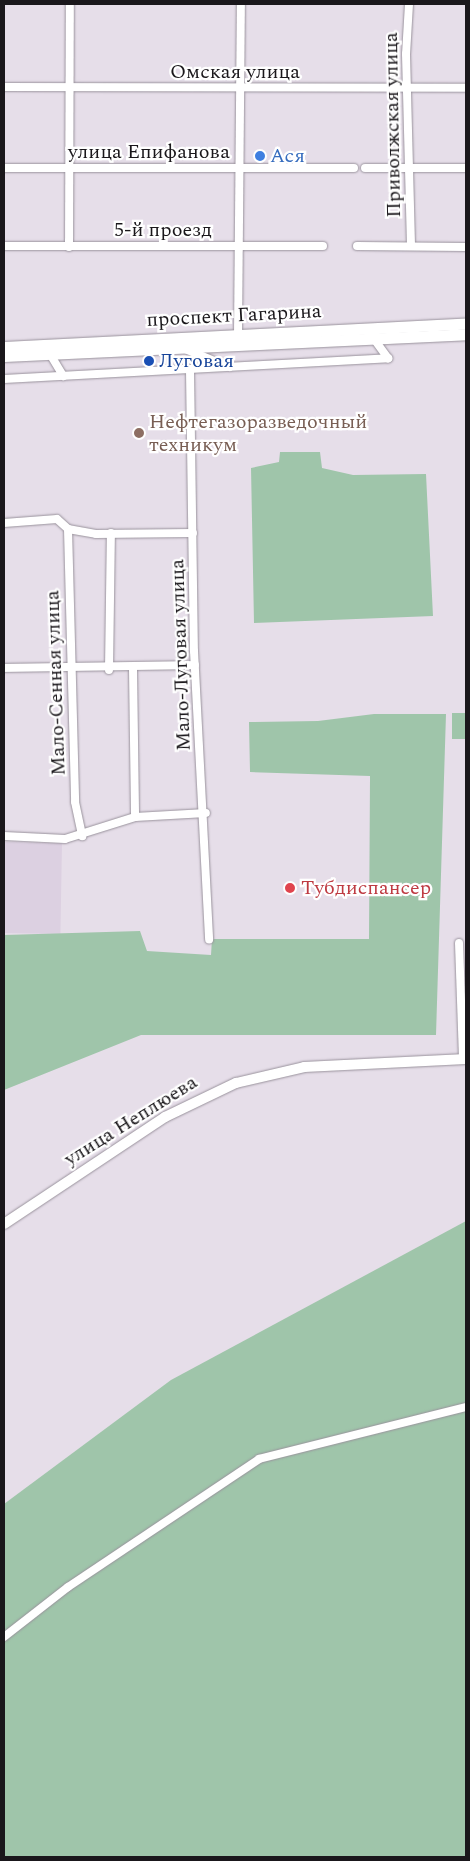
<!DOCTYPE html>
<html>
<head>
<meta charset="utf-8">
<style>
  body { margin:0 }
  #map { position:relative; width:470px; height:1861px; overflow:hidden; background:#e6dee9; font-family:Spectral,serif }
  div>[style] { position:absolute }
  .built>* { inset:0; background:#dcd0e1; transform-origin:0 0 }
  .green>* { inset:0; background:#9fc5aa; transform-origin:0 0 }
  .roads { filter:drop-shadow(0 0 1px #99929c) drop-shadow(0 0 1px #99929c) }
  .street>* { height:8px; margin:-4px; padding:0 4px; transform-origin:4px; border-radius:4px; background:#fff }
  .secondary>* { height:10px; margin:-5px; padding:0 5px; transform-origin:5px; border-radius:5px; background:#fff }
  .primary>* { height:11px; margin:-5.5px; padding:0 5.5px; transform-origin:5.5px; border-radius:5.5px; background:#fff }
  .dots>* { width:14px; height:14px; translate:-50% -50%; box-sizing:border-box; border:2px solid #fff; border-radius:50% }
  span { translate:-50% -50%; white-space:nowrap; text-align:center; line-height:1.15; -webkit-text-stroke:4.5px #fff; paint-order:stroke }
  .street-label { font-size:20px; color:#1a171b }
  .shop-label { font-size:20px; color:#366cbe }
  .left { translate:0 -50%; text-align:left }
  .transit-label { font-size:20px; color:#164399 }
  .education-label { font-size:20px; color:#785e54 }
  .health-label { font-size:20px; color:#be3a42 }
  .frame { position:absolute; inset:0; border:5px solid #1a171b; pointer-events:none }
</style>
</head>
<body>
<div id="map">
  <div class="built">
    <div style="left:4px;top:842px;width:58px;height:91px;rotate:1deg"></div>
  </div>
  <div class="green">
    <div style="clip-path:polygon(280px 452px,320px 452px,322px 468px,353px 475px,426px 474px,433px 616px,254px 623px,251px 468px,279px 462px)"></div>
    <div style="left:466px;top:713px;width:26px;height:14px;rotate:90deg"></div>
    <div style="clip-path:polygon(374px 714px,446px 714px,436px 1035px,141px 1035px,4px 1090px,4px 935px,140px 931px,147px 951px,211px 955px,212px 939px,369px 939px,370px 776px,250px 772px,249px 722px,318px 721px)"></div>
    <div style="clip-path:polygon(466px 1221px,466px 1857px,4px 1857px,4px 1504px,171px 1380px)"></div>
  </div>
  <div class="roads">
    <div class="street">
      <div style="left:409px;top:4px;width:50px;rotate:93.4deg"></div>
      <div style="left:406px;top:54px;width:192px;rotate:88.5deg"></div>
      <div style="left:4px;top:87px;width:462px;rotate:0.1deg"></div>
      <div style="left:4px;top:168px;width:350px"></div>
      <div style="left:365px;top:168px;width:101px"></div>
      <div style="left:4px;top:246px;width:319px"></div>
      <div style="left:357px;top:246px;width:109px;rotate:0.5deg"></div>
      <div style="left:69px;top:247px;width:243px;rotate:-89.8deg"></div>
      <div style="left:238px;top:335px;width:331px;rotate:-89.5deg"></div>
      <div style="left:374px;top:339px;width:24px;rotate:54deg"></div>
      <div style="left:185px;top:349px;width:48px;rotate:22.2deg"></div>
      <div style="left:50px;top:354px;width:26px;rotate:59deg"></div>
      <div style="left:190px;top:370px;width:281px;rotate:89.2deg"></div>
      <div style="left:194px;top:651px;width:289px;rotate:87deg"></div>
      <div style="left:4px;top:379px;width:385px;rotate:-3.1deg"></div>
      <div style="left:4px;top:523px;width:53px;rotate:-4.3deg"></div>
      <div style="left:57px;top:519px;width:15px;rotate:42deg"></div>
      <div style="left:68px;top:529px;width:28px;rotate:10deg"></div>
      <div style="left:96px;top:534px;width:97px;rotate:-0.6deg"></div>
      <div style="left:68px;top:529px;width:273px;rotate:88.5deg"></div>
      <div style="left:75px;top:802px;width:35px;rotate:78deg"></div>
      <div style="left:4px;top:668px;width:191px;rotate:-0.9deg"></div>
      <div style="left:133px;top:669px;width:148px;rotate:89.2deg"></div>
      <div style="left:109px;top:670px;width:137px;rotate:-89.2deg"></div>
      <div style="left:4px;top:836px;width:61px;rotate:2.8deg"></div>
      <div style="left:65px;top:839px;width:73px;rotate:-17.4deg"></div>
      <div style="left:135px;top:817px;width:71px;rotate:-3.2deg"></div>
      <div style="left:459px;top:943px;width:117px;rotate:88deg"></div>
      <div style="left:4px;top:1637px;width:81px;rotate:-38deg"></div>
      <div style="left:68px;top:1587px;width:230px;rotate:-33.8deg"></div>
      <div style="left:259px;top:1459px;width:213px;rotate:-14.1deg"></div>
    </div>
    <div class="secondary">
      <div style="left:4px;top:1224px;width:193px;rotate:-33.6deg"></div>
      <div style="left:165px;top:1117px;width:79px;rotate:-25.6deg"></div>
      <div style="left:236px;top:1083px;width:70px;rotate:-13.2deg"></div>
      <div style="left:304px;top:1067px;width:162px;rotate:-2.8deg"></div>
    </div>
    <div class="primary">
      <div style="left:4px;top:347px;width:463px;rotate:-2.9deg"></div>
      <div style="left:4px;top:356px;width:463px;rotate:-2.7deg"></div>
    </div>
  </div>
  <div class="dots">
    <div style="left:260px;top:156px;background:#3f7fe0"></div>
    <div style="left:149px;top:361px;background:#1a4fb4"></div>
    <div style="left:139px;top:433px;background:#8d6e63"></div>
    <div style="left:290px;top:888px;background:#e0444e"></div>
  </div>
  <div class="street-label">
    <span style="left:235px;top:72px">Омская улица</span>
    <span style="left:393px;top:125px;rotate:-91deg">Приволжская улица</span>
    <span style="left:149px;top:152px">улица Епифанова</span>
    <span style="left:163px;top:230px">5-й проезд</span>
    <span style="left:234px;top:316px;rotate:-3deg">проспект Гагарина</span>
    <span style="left:181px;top:655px;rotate:-92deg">Мало-Луговая улица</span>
    <span style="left:56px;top:683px;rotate:-92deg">Мало-Сенная улица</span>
    <span style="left:131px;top:1121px;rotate:-32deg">улица Неплюева</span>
  </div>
  <div class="shop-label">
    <span class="left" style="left:270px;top:156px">Ася</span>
  </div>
  <div class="transit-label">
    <span class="left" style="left:159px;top:361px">Луговая</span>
  </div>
  <div class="education-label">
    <span class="left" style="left:149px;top:434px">Нефтегазоразведочный<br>техникум</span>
  </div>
  <div class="health-label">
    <span class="left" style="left:301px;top:888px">Тубдиспансер</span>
  </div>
  <div class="frame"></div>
</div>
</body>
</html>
